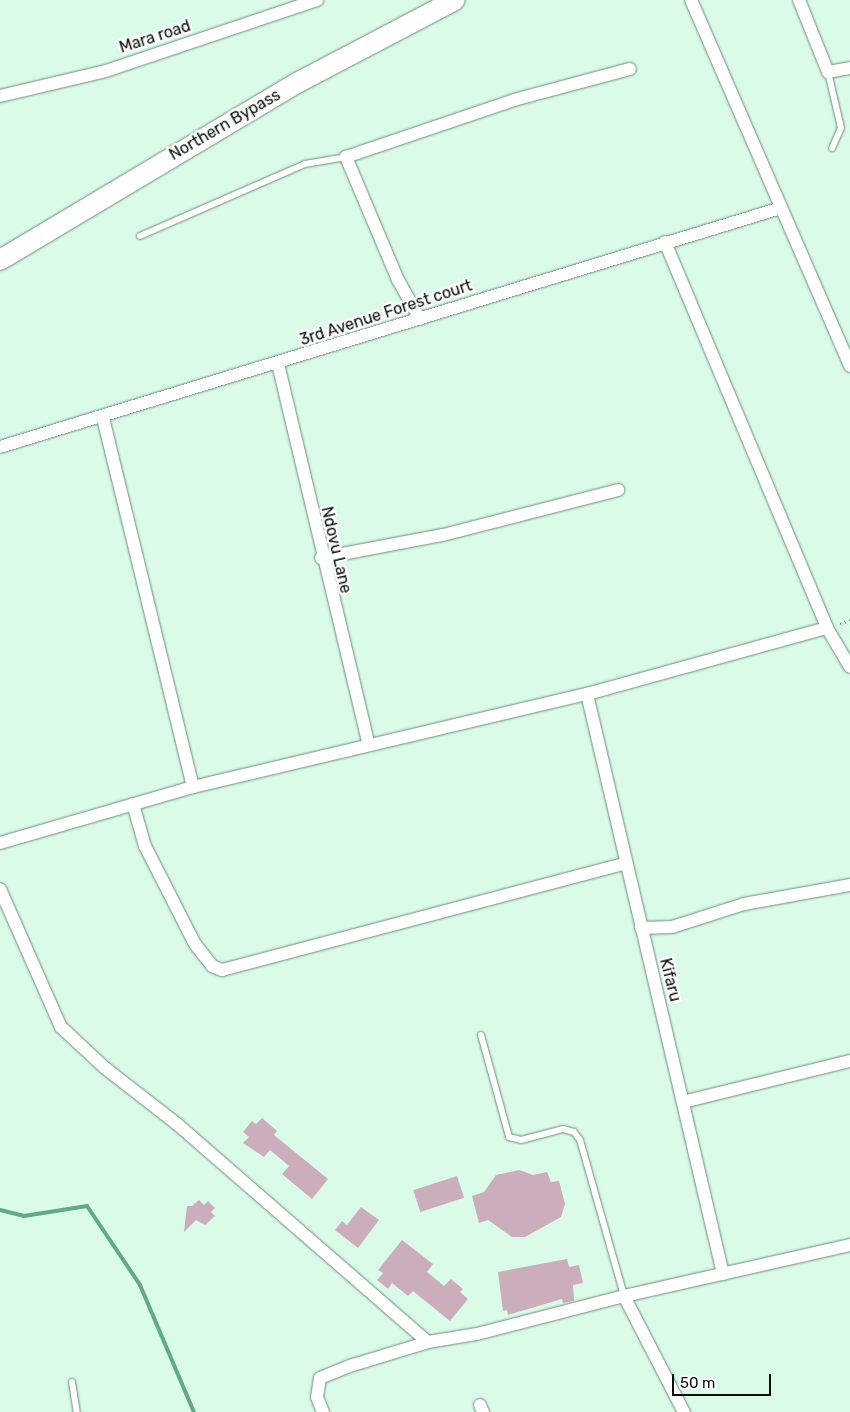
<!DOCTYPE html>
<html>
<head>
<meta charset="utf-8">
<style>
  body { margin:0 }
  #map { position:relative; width:850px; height:1412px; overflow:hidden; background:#dafbe8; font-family:Rubik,sans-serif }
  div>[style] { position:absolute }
  .stream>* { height:4px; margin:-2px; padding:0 2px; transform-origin:2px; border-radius:2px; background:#60ab86 }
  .building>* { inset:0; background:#ccadbb; transform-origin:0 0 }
  .path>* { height:2.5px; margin-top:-1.25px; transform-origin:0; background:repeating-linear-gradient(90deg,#7a9184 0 1px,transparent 0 5px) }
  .roads { filter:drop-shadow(0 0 1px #6e8b7b) drop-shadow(0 0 1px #6e8b7b) }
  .lane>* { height:6px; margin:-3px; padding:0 3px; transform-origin:3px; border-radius:3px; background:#fff }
  .street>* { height:12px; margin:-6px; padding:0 6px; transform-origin:6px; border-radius:6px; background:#fff }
  .primary>* { height:20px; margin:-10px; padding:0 10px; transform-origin:10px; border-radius:10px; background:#fff }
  span { translate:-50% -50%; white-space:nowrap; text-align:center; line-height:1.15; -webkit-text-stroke:5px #fff; paint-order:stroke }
  .street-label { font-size:16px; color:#050f09 }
  .scale { position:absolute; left:672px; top:1374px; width:99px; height:22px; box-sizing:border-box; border:2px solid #050f09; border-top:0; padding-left:6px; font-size:15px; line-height:18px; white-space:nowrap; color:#050f09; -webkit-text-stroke:4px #fff; paint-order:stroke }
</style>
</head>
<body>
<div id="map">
  <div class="stream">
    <div style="left:0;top:1210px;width:25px;rotate:14deg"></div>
    <div style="left:24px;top:1216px;width:64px;rotate:-9deg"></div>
    <div style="left:87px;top:1206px;width:95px;rotate:56.1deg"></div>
    <div style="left:140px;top:1285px;width:138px;rotate:67deg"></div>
  </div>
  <div class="building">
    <div style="clip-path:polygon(262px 1118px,277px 1131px,274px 1135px,328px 1179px,312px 1199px,282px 1174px,289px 1166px,270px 1150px,264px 1157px,243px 1143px,249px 1137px,243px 1132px,252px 1121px,256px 1124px)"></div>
    <div style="clip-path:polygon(519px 1170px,533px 1175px,547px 1172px,551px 1182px,559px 1181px,565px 1204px,561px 1217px,525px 1237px,512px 1237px,488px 1220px,479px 1223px,472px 1196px,484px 1192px,496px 1175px)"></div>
    <div style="left:457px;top:1176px;width:23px;height:46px;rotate:72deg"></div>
    <div style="clip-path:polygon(199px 1200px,204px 1205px,208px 1201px,215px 1208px,211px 1212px,215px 1216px,205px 1225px,196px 1220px,184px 1232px,187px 1206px,192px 1206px)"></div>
    <div style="clip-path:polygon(361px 1207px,379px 1220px,358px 1248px,335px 1230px,342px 1221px,347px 1225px)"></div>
    <div style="clip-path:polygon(402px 1240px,433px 1264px,427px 1272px,444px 1286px,451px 1279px,463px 1289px,460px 1292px,468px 1299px,450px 1321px,413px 1291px,408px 1296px,392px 1283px,388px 1289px,377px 1280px,383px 1273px,378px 1270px)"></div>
    <div style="clip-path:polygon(567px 1259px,569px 1267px,579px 1265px,583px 1283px,573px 1285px,574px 1301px,563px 1303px,562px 1299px,508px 1315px,507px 1310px,503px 1311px,498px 1272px)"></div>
  </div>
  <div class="path">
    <div style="left:840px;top:624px;width:11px;rotate:-22deg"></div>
  </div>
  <div class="roads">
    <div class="lane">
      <div style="left:828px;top:72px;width:57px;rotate:76.9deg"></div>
      <div style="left:841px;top:128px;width:22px;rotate:114deg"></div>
      <div style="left:140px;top:236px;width:180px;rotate:-23.6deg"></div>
      <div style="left:305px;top:164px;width:42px;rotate:-9.7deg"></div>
      <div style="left:481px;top:1035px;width:106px;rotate:74.6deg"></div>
      <div style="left:509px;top:1137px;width:12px;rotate:14deg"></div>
      <div style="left:521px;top:1140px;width:43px;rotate:-14.7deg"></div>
      <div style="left:563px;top:1129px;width:11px;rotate:15deg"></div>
      <div style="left:574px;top:1132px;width:10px;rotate:53deg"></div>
      <div style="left:580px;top:1140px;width:162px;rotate:74.2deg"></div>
      <div style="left:72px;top:1382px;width:30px;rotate:81deg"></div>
    </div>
    <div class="street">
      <div style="left:691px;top:0;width:399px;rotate:66.5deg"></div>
      <div style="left:799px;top:0;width:78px;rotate:68.1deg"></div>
      <div style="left:828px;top:72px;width:22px;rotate:-10deg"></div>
      <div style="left:0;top:96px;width:109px;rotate:-13.3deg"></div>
      <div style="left:106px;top:71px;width:223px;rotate:-18.6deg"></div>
      <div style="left:665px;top:242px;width:419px;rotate:67.2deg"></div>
      <div style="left:827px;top:628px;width:45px;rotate:59.5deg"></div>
      <div style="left:420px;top:319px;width:45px;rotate:-119.4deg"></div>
      <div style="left:398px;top:280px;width:134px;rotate:-112.9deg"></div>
      <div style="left:346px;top:157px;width:177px;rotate:-18.7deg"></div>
      <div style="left:514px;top:100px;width:120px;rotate:-15deg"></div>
      <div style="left:278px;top:364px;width:390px;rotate:76.6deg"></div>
      <div style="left:103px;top:418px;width:380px;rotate:76.3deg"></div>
      <div style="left:0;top:447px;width:817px;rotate:-17.02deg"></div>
      <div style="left:321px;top:558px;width:124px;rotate:-10.7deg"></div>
      <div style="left:443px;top:535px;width:181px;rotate:-14.4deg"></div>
      <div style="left:587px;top:694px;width:596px;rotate:76.8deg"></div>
      <div style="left:133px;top:804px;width:44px;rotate:74.1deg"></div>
      <div style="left:145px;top:846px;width:110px;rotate:63deg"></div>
      <div style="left:195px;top:944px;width:28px;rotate:52deg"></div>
      <div style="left:212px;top:966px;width:11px;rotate:22deg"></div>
      <div style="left:222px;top:970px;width:416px;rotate:-14.8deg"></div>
      <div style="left:0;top:843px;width:201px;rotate:-16.2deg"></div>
      <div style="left:193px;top:787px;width:405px;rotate:-13.3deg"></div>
      <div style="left:587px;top:694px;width:249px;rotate:-15.4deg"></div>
      <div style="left:0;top:889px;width:151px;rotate:66.2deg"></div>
      <div style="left:61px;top:1027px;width:60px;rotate:43deg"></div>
      <div style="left:105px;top:1068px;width:91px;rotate:37.9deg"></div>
      <div style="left:177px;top:1124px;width:332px;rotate:41deg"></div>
      <div style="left:641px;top:928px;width:31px;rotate:-2deg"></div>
      <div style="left:672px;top:927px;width:76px;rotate:-17.7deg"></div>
      <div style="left:744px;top:904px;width:108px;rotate:-10.2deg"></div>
      <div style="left:683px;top:1102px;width:172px;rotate:-13.8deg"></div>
      <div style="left:624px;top:1296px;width:131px;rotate:62.7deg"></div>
      <div style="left:480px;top:1405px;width:8px;rotate:67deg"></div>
      <div style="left:323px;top:1412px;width:16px;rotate:-112deg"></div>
      <div style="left:317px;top:1397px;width:19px;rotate:-81deg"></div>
      <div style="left:320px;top:1378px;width:35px;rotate:-22deg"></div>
      <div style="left:353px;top:1365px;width:78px;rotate:-17deg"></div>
      <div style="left:428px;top:1342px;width:50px;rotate:-9.3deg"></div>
      <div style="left:477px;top:1334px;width:152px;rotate:-14.5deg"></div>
      <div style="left:624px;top:1296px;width:232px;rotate:-12.7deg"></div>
    </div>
    <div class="primary">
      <div style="left:0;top:260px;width:346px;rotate:-30.8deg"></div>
      <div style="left:297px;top:83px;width:178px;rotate:-27.7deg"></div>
    </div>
  </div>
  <div class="street-label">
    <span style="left:155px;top:37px;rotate:-18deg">Mara road</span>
    <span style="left:225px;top:125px;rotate:-30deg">Northern Bypass</span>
    <span style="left:386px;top:313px;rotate:-18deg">3rd Avenue Forest court</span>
    <span style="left:336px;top:550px;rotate:77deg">Ndovu Lane</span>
    <span style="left:670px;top:980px;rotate:76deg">Kifaru</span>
  </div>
  <div class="scale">50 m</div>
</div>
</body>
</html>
